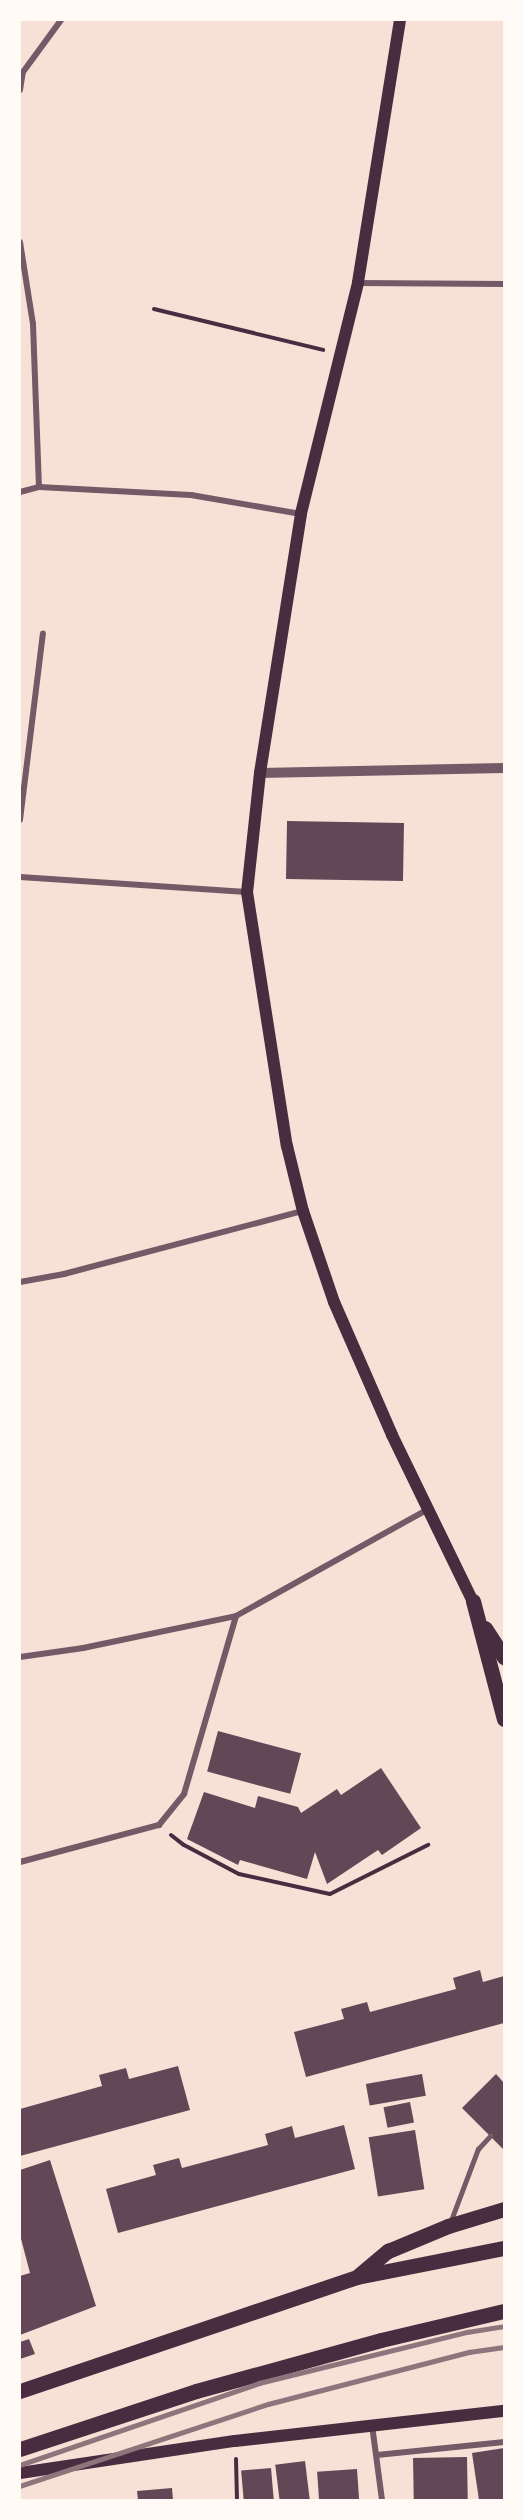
<!DOCTYPE html>
<html>
<head>
<meta charset="utf-8">
<style>
  body { margin:0 }
  #map { position:relative; width:524px; height:2520px; overflow:hidden; background:#f7e1d7; font-family:"Crimson Pro",serif }
  div>[style] { position:absolute }
  .building>* { inset:0; background:#644757; transform-origin:0 0 }
  .path>* { height:4px; margin:-2px; padding:0 2px; transform-origin:2px; border-radius:2px; background:#4a2c40 }
  .service>* { height:4.5px; margin:-2.25px; padding:0 2.25px; transform-origin:2.25px; border-radius:2.25px; background:#755966 }
  .minor>* { height:6px; margin:-3px; padding:0 3px; transform-origin:3px; border-radius:3px; background:#755966 }
  .tertiary>* { height:10px; margin:-5px; padding:0 5px; transform-origin:5px; border-radius:5px; background:#755966 }
  .secondary>* { height:12px; margin:-6px; padding:0 6px; transform-origin:6px; border-radius:6px; background:#4a2c40 }
  .primary>* { height:15px; margin:-7.5px; padding:0 7.5px; transform-origin:7.5px; border-radius:7.5px; background:#4a2c40 }
  .rail>* { height:4.5px; margin:-2.25px; padding:0 2.25px; transform-origin:2.25px; border-radius:2.25px; background:#8f747c }
  span { translate:-50% -50%; white-space:nowrap; text-align:center; line-height:1.15; -webkit-text-stroke:5px #fffaf5; paint-order:stroke }
  .frame { position:absolute; inset:0; border:21px solid #fffaf5; pointer-events:none }
</style>
</head>
<body>
<div id="map">
  <div class="building">
    <div style="left:404px;top:823px;width:58px;height:117px;rotate:91deg"></div>
    <div style="left:218px;top:1731px;width:86px;height:42px;rotate:15deg"></div>
    <div style="clip-path:polygon(381px 1768px,421px 1828px,382px 1855px,378px 1850px,327px 1884px,315px 1852px,307px 1879px,240px 1860px,238px 1865px,187px 1839px,204px 1792px,255px 1808px,258px 1796px,298px 1807px,301px 1813px,337px 1789px,341px 1795px)"></div>
    <div style="clip-path:polygon(480px 1970px,483px 1982px,504px 1976px,504px 2023px,306px 2077px,294px 2032px,344px 2019px,341px 2009px,367px 2002px,370px 2012px,456px 1989px,453px 1978px)"></div>
    <div style="clip-path:polygon(178px 2066px,190px 2110px,20px 2156px,20px 2109px,102px 2086px,99px 2075px,126px 2068px,129px 2079px)"></div>
    <div style="left:422px;top:2074px;width:22px;height:57px;rotate:80deg"></div>
    <div style="clip-path:polygon(496px 2074px,504px 2083px,504px 2150px,462px 2108px)"></div>
    <div style="left:410px;top:2102px;width:21px;height:27px;rotate:79deg"></div>
    <div style="clip-path:polygon(344px 2125px,355px 2169px,118px 2233px,106px 2189px,156px 2175px,153px 2165px,179px 2158px,182px 2168px,268px 2145px,265px 2134px,292px 2126px,295px 2138px)"></div>
    <div style="left:415px;top:2130px;width:60px;height:47px;rotate:81deg"></div>
    <div style="clip-path:polygon(50px 2160px,96px 2306px,20px 2335px,20px 2276px,30px 2273px,20px 2235px,20px 2170px)"></div>
    <div style="clip-path:polygon(29px 2339px,35px 2354px,20px 2359px,20px 2342px)"></div>
    <div style="clip-path:polygon(504px 2448px,504px 2500px,479px 2500px,472px 2453px)"></div>
    <div style="left:467px;top:2457px;width:43px;height:54px;rotate:89deg"></div>
    <div style="left:305px;top:2461px;width:39px;height:30px;rotate:83deg"></div>
    <div style="left:271px;top:2468px;width:32px;height:30px;rotate:85deg"></div>
    <div style="left:357px;top:2469px;width:31px;height:40px;rotate:86deg"></div>
    <div style="clip-path:polygon(172px 2488px,173px 2500px,138px 2500px,137px 2491px)"></div>
  </div>
  <div class="path">
    <div style="left:154px;top:309px;width:174px;rotate:13.6deg"></div>
    <div style="left:171px;top:1835px;width:16px;rotate:38deg"></div>
    <div style="left:184px;top:1845px;width:62px;rotate:27.8deg"></div>
    <div style="left:239px;top:1874px;width:93px;rotate:12.4deg"></div>
    <div style="left:330px;top:1894px;width:110px;rotate:-26.6deg"></div>
    <div style="left:236px;top:2459px;width:41px;rotate:88.6deg"></div>
  </div>
  <div class="service">
    <div style="left:450px;top:2223px;width:79px;rotate:-69.3deg"></div>
    <div style="left:478px;top:2149px;width:18px;rotate:-47deg"></div>
  </div>
  <div class="minor">
    <div style="left:20px;top:90px;width:18px;rotate:-81deg"></div>
    <div style="left:23px;top:72px;width:64px;rotate:-53.8deg"></div>
    <div style="left:20px;top:242px;width:83px;rotate:81deg"></div>
    <div style="left:33px;top:324px;width:163px;rotate:87.9deg"></div>
    <div style="left:358px;top:283px;width:146px;rotate:0.4deg"></div>
    <div style="left:20px;top:492px;width:20px;rotate:-15deg"></div>
    <div style="left:39px;top:487px;width:152px;rotate:3deg"></div>
    <div style="left:191px;top:495px;width:112px;rotate:9.8deg"></div>
    <div style="left:20px;top:820px;width:188px;rotate:-83deg"></div>
    <div style="left:20px;top:877px;width:227px;rotate:3.8deg"></div>
    <div style="left:20px;top:1282px;width:45px;rotate:-10.3deg"></div>
    <div style="left:64px;top:1274px;width:247px;rotate:-14.8deg"></div>
    <div style="left:20px;top:1657px;width:64px;rotate:-8.1deg"></div>
    <div style="left:83px;top:1648px;width:156px;rotate:-11.8deg"></div>
    <div style="left:236px;top:1616px;width:220px;rotate:-29.1deg"></div>
    <div style="left:20px;top:1862px;width:144px;rotate:-14.9deg"></div>
    <div style="left:159px;top:1825px;width:40px;rotate:-51deg"></div>
    <div style="left:184px;top:1794px;width:185px;rotate:-73.7deg"></div>
    <div style="left:372px;top:2425px;width:76px;rotate:82.4deg"></div>
    <div style="left:377px;top:2455px;width:128px;rotate:-5.8deg"></div>
  </div>
  <div class="tertiary">
    <div style="left:260px;top:773px;width:244px;rotate:-1.2deg"></div>
  </div>
  <div class="secondary">
    <div style="left:400px;top:20px;width:266px;rotate:99.1deg"></div>
    <div style="left:358px;top:283px;width:238px;rotate:103.9deg"></div>
    <div style="left:301px;top:514px;width:262px;rotate:99deg"></div>
    <div style="left:260px;top:773px;width:120px;rotate:96.2deg"></div>
    <div style="left:247px;top:892px;width:257px;rotate:81.1deg"></div>
    <div style="left:287px;top:1146px;width:67px;rotate:76.2deg"></div>
    <div style="left:303px;top:1211px;width:96px;rotate:71.2deg"></div>
    <div style="left:334px;top:1302px;width:145px;rotate:66.4deg"></div>
    <div style="left:392px;top:1435px;width:192px;rotate:64.1deg"></div>
    <div style="left:20px;top:2473px;width:217px;rotate:-8.5deg"></div>
    <div style="left:235px;top:2441px;width:271px;rotate:-6.4deg"></div>
  </div>
  <div class="primary">
    <div style="left:473px;top:1601px;width:122px;rotate:75.3deg"></div>
    <div style="left:485px;top:1628px;width:35px;rotate:57deg"></div>
    <div style="left:359px;top:2275px;width:38px;rotate:-40deg"></div>
    <div style="left:388px;top:2251px;width:65px;rotate:-22.6deg"></div>
    <div style="left:448px;top:2226px;width:59px;rotate:-16.9deg"></div>
    <div style="left:20px;top:2391px;width:356px;rotate:-18.7deg"></div>
    <div style="left:357px;top:2277px;width:150px;rotate:-11.2deg"></div>
    <div style="left:20px;top:2449px;width:185px;rotate:-18.2deg"></div>
    <div style="left:196px;top:2391px;width:192px;rotate:-15.4deg"></div>
    <div style="left:381px;top:2340px;width:126px;rotate:-13.3deg"></div>
  </div>
  <div class="rail">
    <div style="left:20px;top:2465px;width:253px;rotate:-18.9deg"></div>
    <div style="left:259px;top:2383px;width:214px;rotate:-13.8deg"></div>
    <div style="left:467px;top:2332px;width:37px;rotate:-9deg"></div>
    <div style="left:20px;top:2486px;width:261px;rotate:-18.3deg"></div>
    <div style="left:268px;top:2404px;width:208px;rotate:-14.5deg"></div>
    <div style="left:469px;top:2352px;width:35px;rotate:-8deg"></div>
  </div>
  <div class="frame"></div>
</div>
</body>
</html>
